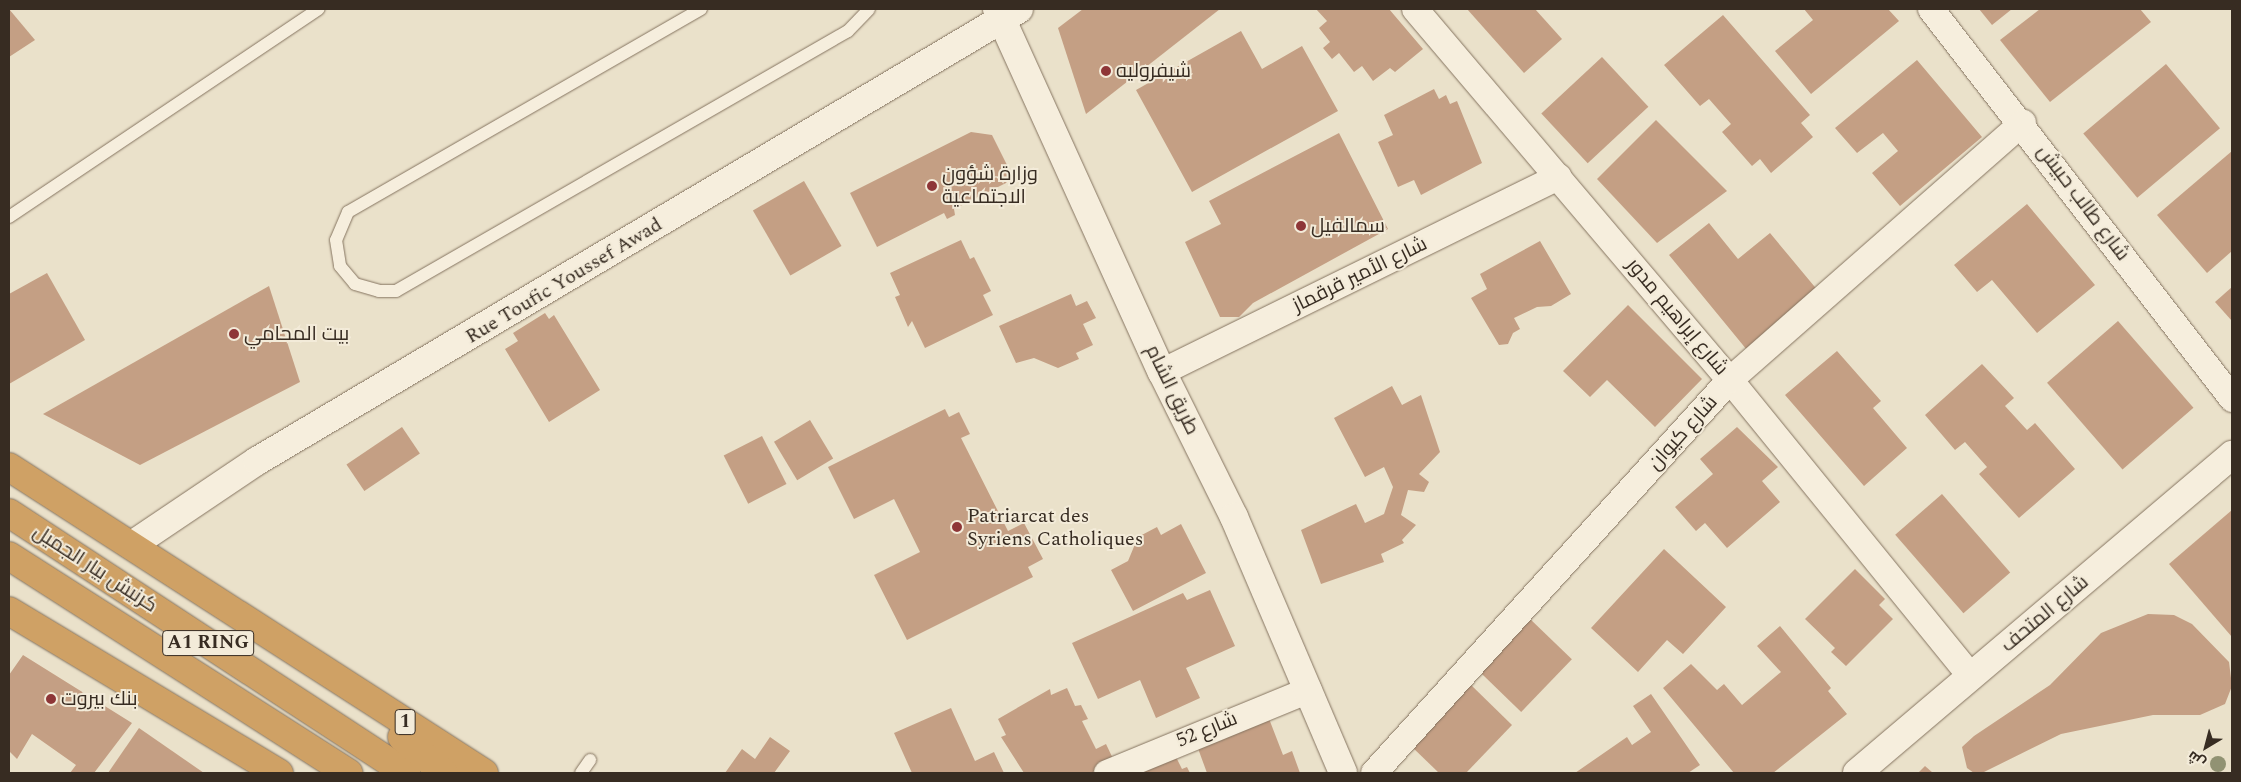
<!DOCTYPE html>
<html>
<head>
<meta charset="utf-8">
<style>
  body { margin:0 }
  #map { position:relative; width:2241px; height:782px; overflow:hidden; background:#eae1ca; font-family:Spectral,Cairo,serif }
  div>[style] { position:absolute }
  .building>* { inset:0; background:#c49f84; transform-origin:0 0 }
  .roads { filter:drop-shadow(0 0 1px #857460) drop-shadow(0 0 1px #857460) }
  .lane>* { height:12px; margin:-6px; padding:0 6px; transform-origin:6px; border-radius:6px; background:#f6eedd }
  .street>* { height:26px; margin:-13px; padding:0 13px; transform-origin:13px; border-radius:13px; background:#f6eedd }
  .secondary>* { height:28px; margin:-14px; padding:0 14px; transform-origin:14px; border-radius:14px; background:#f6eedd }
  .highway>* { height:28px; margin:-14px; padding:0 14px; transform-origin:14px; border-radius:14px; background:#cfa165 }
  .trees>* { width:16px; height:16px; margin:-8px; border-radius:50%; background:#919273 }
  .dots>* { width:14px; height:14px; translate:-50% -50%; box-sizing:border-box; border:2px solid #f3ebd9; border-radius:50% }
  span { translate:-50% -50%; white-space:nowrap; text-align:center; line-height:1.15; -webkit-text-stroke:4px #f3ebd9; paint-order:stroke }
  .shield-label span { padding:1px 4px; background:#f3ebd9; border:1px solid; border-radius:4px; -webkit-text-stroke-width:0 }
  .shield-label { font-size:19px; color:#372c22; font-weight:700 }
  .poi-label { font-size:20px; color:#372c22 }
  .left { translate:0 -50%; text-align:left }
  .street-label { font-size:20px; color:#372c22 }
  .frame { position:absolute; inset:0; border:10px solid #372c22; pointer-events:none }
  .north { position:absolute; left:2181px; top:722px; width:50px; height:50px; -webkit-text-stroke:4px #f3ebd9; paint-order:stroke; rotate:217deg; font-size:14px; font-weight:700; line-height:20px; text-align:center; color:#372c22 }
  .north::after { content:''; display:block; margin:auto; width:18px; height:22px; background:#372c22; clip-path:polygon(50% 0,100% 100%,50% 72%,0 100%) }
</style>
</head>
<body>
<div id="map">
  <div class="building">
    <div style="clip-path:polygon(9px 9px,35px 40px,9px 57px)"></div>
    <div style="clip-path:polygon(1083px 9px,1220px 9px,1086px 114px,1058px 28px)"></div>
    <div style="clip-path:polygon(1316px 9px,1389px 9px,1423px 49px,1395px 72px,1390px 68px,1373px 81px,1362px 66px,1354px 72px,1339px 53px,1332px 59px,1323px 48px,1330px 42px,1319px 28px,1327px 21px)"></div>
    <div style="clip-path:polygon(1467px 9px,1535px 9px,1562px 39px,1524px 73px)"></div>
    <div style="clip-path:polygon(1804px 9px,1888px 9px,1899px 21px,1811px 94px,1775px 51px,1813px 20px)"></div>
    <div style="clip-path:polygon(1979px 9px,2012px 9px,1992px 25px)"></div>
    <div style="clip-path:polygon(2040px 9px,2140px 9px,2151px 22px,2050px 102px,2000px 40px)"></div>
    <div style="clip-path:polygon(1723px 15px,1810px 115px,1801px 123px,1813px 137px,1771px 173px,1760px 159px,1752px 166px,1722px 132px,1731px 124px,1709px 99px,1700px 106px,1664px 65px)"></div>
    <div style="clip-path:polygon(1241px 31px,1262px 69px,1302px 46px,1338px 111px,1192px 192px,1136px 90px)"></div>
    <div style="left:1602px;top:57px;width:68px;height:83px;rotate:47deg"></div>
    <div style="clip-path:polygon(1917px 60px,1982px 137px,1900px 206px,1872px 173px,1898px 151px,1883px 133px,1857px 153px,1835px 128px)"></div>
    <div style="left:2166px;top:64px;width:84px;height:108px;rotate:50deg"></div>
    <div style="clip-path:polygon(1434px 89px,1439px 99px,1446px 95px,1450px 104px,1457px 101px,1482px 163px,1421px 195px,1414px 180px,1398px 187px,1378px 142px,1393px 135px,1384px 115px)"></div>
    <div style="clip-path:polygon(1656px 120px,1727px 191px,1657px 243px,1597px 179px)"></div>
    <div style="clip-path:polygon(971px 132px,992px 135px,1014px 179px,954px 209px,955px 215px,947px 219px,944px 213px,877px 247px,850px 193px)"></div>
    <div style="clip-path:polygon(1339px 133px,1388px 229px,1253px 303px,1239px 317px,1220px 317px,1185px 242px,1221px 224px,1209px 201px)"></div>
    <div style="clip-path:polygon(2232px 151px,2232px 251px,2207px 273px,2157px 215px)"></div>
    <div style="left:804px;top:181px;width:75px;height:59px;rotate:60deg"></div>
    <div style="clip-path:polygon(2027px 204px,2095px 285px,2037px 333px,1992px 280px,1977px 292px,1954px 265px)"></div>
    <div style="clip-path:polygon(1709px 223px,1738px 259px,1770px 233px,1819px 292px,1747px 350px,1669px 255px)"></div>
    <div style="clip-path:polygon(961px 240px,970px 259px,974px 257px,991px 291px,983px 295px,993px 315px,925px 348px,912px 321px,908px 327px,895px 297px,900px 295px,890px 273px)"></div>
    <div style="clip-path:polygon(1540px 241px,1571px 294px,1551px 306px,1537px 307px,1514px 318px,1520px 329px,1513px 333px,1508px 344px,1499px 345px,1471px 298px,1487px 289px,1480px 274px)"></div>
    <div style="clip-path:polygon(47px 273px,85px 340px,9px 384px,9px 294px)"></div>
    <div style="clip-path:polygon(269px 286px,300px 382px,140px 465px,43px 414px)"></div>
    <div style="clip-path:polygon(2232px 287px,2232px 321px,2215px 302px)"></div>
    <div style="clip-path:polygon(1071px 294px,1076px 306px,1087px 301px,1096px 318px,1083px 324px,1093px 345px,1076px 353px,1079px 359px,1058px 368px,1034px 358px,1016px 363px,999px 326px)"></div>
    <div style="clip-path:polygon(1628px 305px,1702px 379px,1655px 427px,1607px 380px,1590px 397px,1563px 371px)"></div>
    <div style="clip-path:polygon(545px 313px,549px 319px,554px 315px,600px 390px,549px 422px,505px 349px,518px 341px,513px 333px)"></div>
    <div style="left:2118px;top:321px;width:115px;height:94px;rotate:49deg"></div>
    <div style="clip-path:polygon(1837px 351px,1881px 401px,1873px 408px,1907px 448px,1864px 486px,1785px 395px)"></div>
    <div style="clip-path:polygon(1982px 364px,2014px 398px,2005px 406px,2027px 430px,2035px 423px,2075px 469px,2019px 518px,1979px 474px,1987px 467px,1965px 442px,1955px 450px,1925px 415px)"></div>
    <div style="clip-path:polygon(1392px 386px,1402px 405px,1421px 395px,1440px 452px,1419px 474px,1429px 482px,1424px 492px,1408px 490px,1401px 515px,1416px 525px,1402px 540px,1404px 543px,1381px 554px,1384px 562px,1321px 584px,1301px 530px,1356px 504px,1365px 523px,1384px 514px,1393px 487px,1384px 467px,1365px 477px,1334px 418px)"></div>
    <div style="clip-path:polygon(945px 409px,949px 417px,959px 412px,970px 434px,961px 438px,1008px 531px,1024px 523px,1043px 559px,1028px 567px,1033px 577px,907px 640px,874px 575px,920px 552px,894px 499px,854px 519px,828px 467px)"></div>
    <div style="left:810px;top:420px;width:45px;height:42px;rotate:59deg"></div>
    <div style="left:402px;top:427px;width:32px;height:67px;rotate:56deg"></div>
    <div style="clip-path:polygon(1737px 427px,1778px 467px,1762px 481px,1780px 502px,1727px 548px,1705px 523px,1696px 531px,1675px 507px,1713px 474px,1700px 459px)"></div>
    <div style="left:762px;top:436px;width:54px;height:43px;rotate:63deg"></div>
    <div style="left:1942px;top:494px;width:104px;height:62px;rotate:49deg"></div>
    <div style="clip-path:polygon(2232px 510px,2232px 637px,2169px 564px)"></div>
    <div style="clip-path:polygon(1181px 524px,1206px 573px,1133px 611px,1111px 570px,1128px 561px,1138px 537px,1157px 527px,1161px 535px)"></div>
    <div style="clip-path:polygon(1664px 549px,1726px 607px,1683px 654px,1667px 640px,1638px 672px,1591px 628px)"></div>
    <div style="clip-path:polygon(1855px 569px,1885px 599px,1879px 605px,1893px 619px,1846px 666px,1831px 652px,1835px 648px,1805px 619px)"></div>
    <div style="clip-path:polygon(1210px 590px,1235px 646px,1186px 668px,1200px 698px,1156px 718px,1140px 680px,1098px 699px,1072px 643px,1183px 593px,1187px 600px)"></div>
    <div style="clip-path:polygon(2148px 614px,2174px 615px,2192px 624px,2229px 662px,2232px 686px,2225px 704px,2200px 715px,2153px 715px,2061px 734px,1984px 772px,1974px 773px,1967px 768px,1962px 747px,1974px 736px,2050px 685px,2101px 633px)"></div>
    <div style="left:1528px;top:617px;width:61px;height:73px;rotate:44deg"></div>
    <div style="clip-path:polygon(1780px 626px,1831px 688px,1828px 691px,1847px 714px,1773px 773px,1734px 773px,1663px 688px,1691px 664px,1717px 690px,1724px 684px,1742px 705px,1781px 672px,1757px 646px)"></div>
    <div style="clip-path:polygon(23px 655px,132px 723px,94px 773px,70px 773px,76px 765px,32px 734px,17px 759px,9px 751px,9px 675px)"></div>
    <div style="clip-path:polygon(1470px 684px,1512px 725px,1466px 773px,1439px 773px,1410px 745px)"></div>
    <div style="clip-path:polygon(1067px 688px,1075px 706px,1081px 705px,1088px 719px,1082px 721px,1096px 749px,1106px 744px,1116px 765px,1100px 773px,1024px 773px,1001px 737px,1006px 735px,998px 719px,1050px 689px,1051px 695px)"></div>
    <div style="clip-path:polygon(1651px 694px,1700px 765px,1688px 773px,1575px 773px,1627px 737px,1632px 745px,1651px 732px,1633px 706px)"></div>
    <div style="clip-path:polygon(951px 708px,975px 761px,994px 752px,1004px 773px,912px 773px,894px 733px)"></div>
    <div style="clip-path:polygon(1268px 716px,1283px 755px,1292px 751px,1300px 773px,1207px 773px,1196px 743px)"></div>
    <div style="clip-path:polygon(139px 728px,204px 773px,108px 773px)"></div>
    <div style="clip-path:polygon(770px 737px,790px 751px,774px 773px,725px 773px,742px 749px,755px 759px)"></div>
    <div style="clip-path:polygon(1176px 757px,1182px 769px,1187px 767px,1190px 773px,1140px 773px)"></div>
    <div style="clip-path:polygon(1925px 766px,1933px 773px,1918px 773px)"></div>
  </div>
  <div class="roads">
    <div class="lane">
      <div style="left:701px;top:9px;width:407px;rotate:150.1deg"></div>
      <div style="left:348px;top:212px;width:30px;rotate:113deg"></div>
      <div style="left:336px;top:240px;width:26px;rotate:81deg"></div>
      <div style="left:340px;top:266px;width:23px;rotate:50deg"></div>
      <div style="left:355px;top:284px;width:25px;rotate:16deg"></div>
      <div style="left:379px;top:291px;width:17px"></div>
      <div style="left:396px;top:291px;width:521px;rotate:-29.91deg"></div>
      <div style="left:848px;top:31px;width:30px;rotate:-46deg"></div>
      <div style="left:9px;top:217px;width:373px;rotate:-33.9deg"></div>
      <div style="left:581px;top:773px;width:16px;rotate:-55deg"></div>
    </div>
    <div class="street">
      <div style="left:1415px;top:9px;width:487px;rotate:49.7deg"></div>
      <div style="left:1730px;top:380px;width:382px;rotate:50.9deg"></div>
      <div style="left:1931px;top:9px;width:493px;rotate:52.3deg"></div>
      <div style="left:1162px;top:372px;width:442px;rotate:-26.2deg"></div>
      <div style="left:1107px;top:773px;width:218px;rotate:-22.3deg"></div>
      <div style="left:1374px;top:773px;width:530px;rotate:-47.83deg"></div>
      <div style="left:1730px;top:380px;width:390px;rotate:-41.3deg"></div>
    </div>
    <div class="secondary">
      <div style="left:997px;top:9px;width:399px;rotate:65.6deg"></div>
      <div style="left:1162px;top:372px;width:162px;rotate:63.6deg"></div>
      <div style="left:1234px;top:517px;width:278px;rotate:66.9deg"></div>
      <div style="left:132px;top:545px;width:151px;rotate:-33.9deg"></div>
      <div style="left:257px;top:461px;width:886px;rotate:-30.68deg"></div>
      <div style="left:1857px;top:773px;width:492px;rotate:-40.3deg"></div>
    </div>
    <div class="highway">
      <div style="left:9px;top:467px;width:565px;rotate:32.79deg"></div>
      <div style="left:9px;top:513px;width:475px;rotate:33.2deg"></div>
      <div style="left:9px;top:556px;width:403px;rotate:32.6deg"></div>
      <div style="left:9px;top:611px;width:315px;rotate:31deg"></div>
      <div style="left:402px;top:737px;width:55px;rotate:40.6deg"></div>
    </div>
  </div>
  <div class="trees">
    <div style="left:2218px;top:764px"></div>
  </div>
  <div class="dots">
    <div style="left:1106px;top:71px;background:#8e3637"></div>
    <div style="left:932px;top:186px;background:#8e3637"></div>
    <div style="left:1301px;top:226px;background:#8e3637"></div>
    <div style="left:234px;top:334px;background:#8e3637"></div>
    <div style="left:957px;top:527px;background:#8e3637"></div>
    <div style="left:51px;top:699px;background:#8e3637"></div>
  </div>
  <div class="shield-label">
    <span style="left:208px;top:643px">A1 RING</span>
    <span style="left:405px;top:722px">1</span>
  </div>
  <div class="poi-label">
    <span class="left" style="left:1116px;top:71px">شيفروليه</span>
    <span class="left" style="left:942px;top:186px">وزارة شؤون<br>الاجتماعية</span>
    <span class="left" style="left:1311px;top:226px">سمالفيل</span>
    <span class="left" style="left:244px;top:334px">بيت المحامي</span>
    <span class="left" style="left:967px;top:528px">Patriarcat des<br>Syriens Catholiques</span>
    <span class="left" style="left:61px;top:699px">بنك بيروت</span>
  </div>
  <div class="street-label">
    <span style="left:2083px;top:203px;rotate:53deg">شارع طالب حبيش</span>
    <span style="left:1360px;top:275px;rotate:-26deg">شارع الأمير قرقماز</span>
    <span style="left:564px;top:281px;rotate:-31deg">Rue Toufic Youssef Awad</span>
    <span style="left:1677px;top:317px;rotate:50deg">شارع إبراهيم مدور</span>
    <span style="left:1172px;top:390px;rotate:64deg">طريق الشام</span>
    <span style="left:1683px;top:433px;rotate:-48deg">شارع كيوان</span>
    <span style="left:95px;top:569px;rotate:33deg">كرنيش بيار الجميل</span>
    <span style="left:2045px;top:614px;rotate:-40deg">شارع المتحف</span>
    <span style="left:1207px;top:730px;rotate:-22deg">شارع 52</span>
  </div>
  <div class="frame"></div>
  <div class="north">ش</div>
</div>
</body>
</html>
